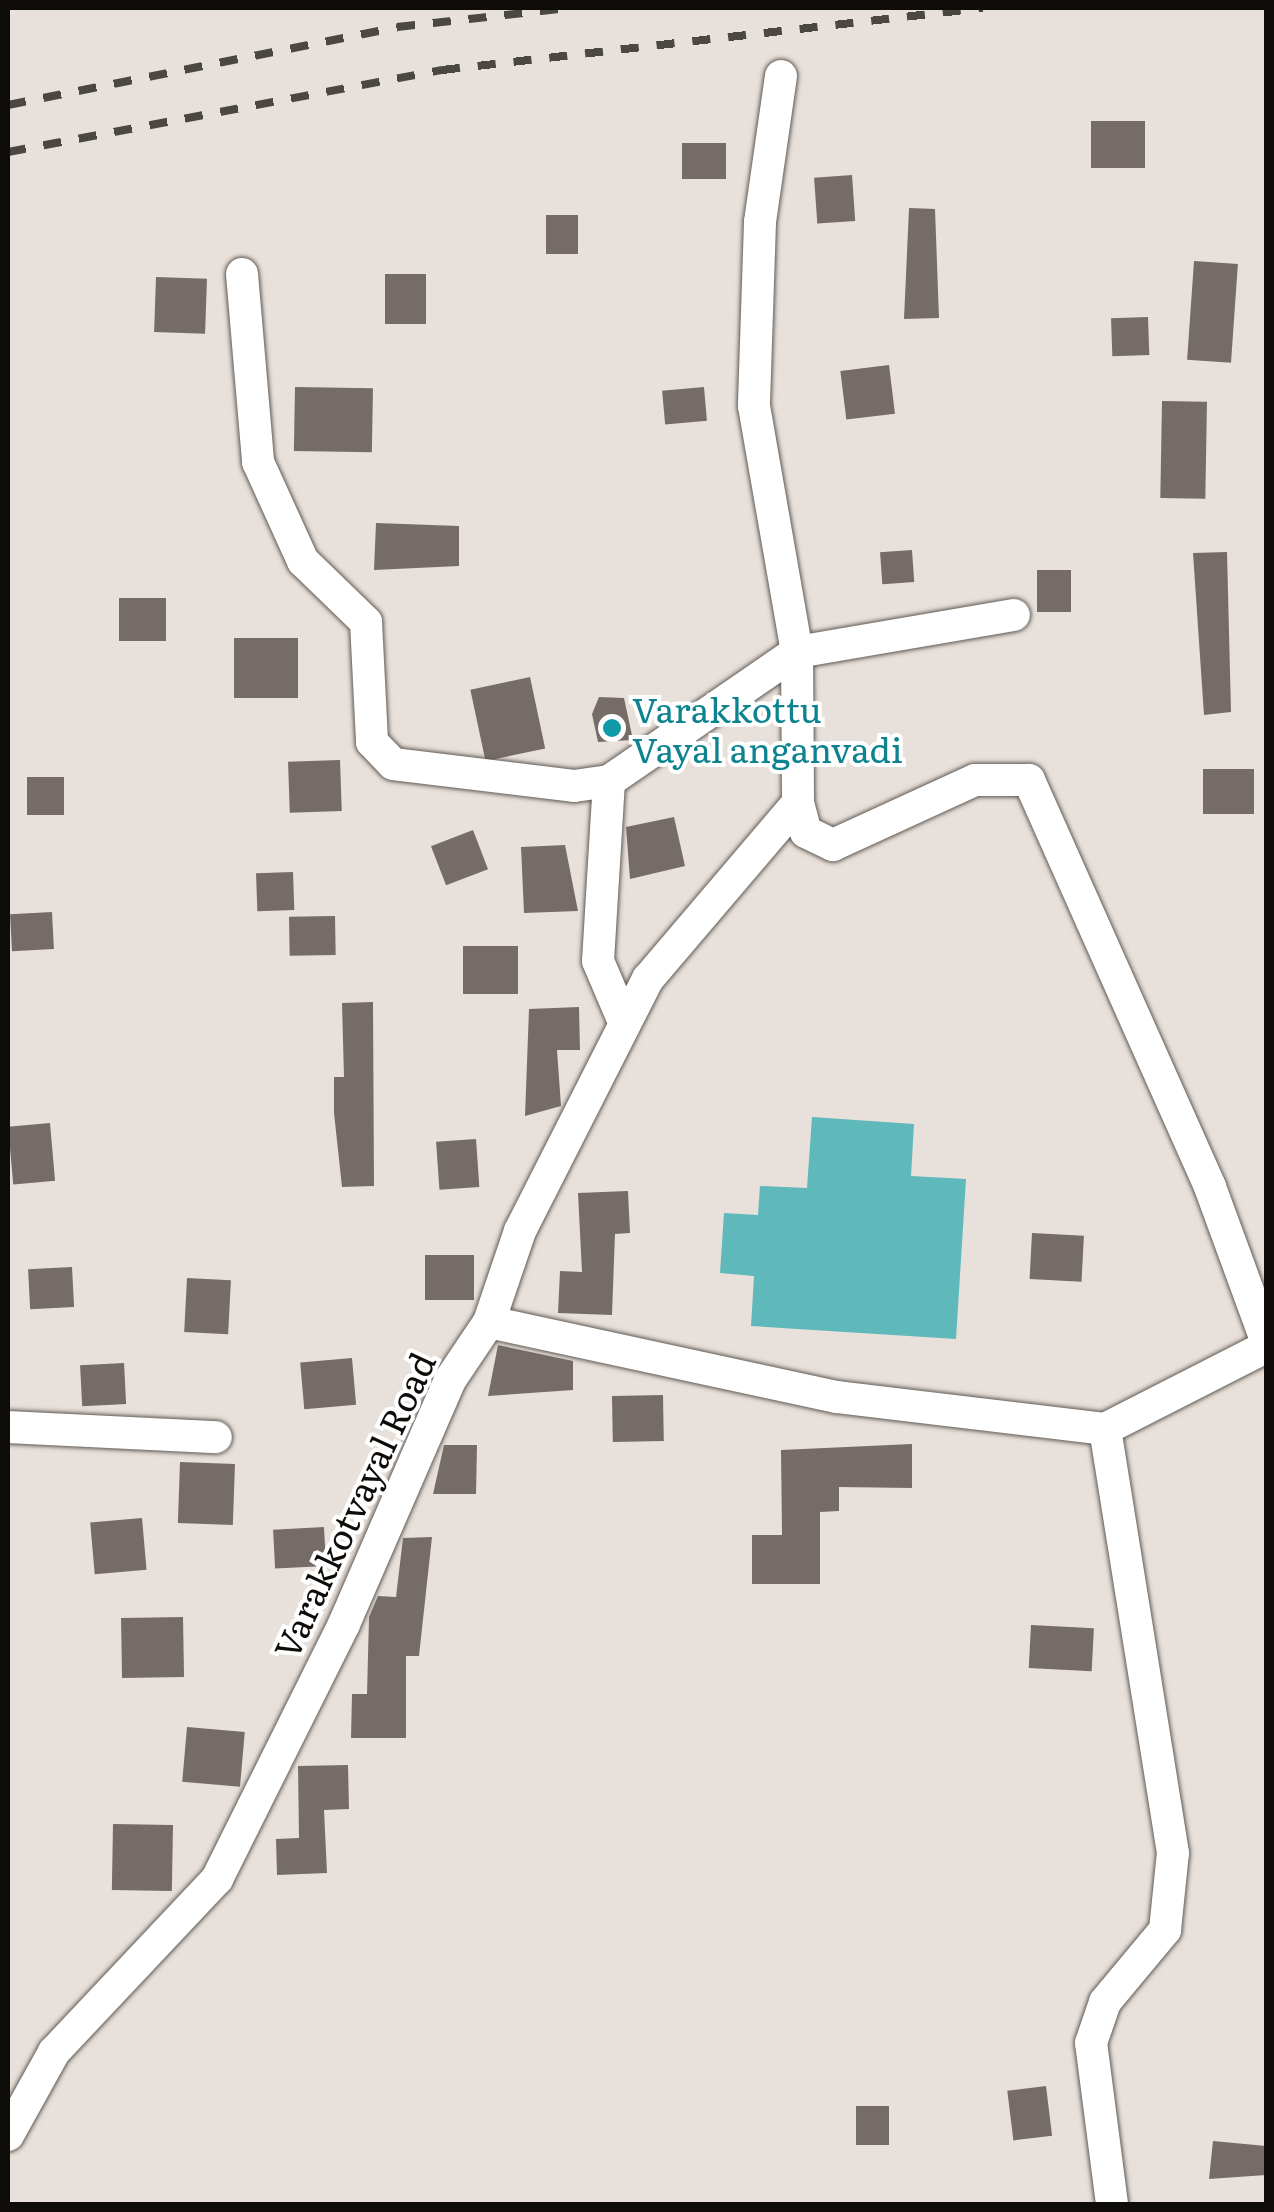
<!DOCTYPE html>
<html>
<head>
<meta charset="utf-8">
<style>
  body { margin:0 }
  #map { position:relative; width:1274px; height:2212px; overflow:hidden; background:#e8e0da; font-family:Literata,serif }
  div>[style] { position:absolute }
  .water>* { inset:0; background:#5fb8b9 }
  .building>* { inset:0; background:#756c68; transform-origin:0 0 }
  .roads { filter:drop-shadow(0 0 2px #615a54) drop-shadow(0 0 2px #615a54) }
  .minor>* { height:32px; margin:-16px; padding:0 16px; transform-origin:16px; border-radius:16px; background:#fff }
  .rail>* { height:8px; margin-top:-4px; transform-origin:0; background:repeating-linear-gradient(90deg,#4b4743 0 18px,transparent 0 36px) }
  .dots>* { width:28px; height:28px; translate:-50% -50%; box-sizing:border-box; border:5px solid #fff; border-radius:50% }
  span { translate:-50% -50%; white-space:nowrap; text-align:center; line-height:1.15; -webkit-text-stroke:8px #fff; paint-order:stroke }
  .culture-label { font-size:35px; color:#0d838f }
  .left { translate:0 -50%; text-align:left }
  .street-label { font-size:35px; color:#0e0c09 }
  .frame { position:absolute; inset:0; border:10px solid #0e0c09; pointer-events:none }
</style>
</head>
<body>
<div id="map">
  <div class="water">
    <div style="clip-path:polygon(812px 1117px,914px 1124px,911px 1176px,966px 1179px,956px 1339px,751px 1326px,754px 1276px,720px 1273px,724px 1213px,758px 1215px,760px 1186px,807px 1188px)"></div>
  </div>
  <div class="building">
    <div style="left:1091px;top:121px;width:54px;height:47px"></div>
    <div style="left:682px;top:143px;width:44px;height:36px"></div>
    <div style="left:852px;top:175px;width:46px;height:38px;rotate:86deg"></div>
    <div style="clip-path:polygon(909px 208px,935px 209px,939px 318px,904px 319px)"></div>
    <div style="left:546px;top:215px;width:32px;height:39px"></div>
    <div style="left:1194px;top:261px;width:44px;height:99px;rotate:4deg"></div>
    <div style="left:385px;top:274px;width:41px;height:50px"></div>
    <div style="left:156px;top:277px;width:51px;height:55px;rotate:2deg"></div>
    <div style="left:1148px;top:317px;width:38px;height:37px;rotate:88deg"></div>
    <div style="left:889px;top:365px;width:49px;height:49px;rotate:83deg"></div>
    <div style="left:295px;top:387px;width:78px;height:64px;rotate:1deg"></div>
    <div style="left:704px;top:387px;width:34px;height:42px;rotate:85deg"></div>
    <div style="left:1162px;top:401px;width:45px;height:97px;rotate:1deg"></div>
    <div style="clip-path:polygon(376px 523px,459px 526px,459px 566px,374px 570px)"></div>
    <div style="left:912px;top:550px;width:32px;height:32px;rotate:86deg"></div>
    <div style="clip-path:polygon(1227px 552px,1231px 712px,1204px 715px,1193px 553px)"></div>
    <div style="left:1037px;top:570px;width:34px;height:42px"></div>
    <div style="left:119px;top:598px;width:47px;height:43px"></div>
    <div style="left:298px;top:638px;width:60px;height:64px;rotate:90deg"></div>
    <div style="left:530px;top:677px;width:73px;height:61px;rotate:78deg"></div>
    <div style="clip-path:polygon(599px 697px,624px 698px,633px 740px,598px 742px,592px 714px)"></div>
    <div style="left:340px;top:760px;width:51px;height:52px;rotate:88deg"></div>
    <div style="left:1203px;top:769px;width:51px;height:45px"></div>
    <div style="left:27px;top:777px;width:37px;height:38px"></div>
    <div style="clip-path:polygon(674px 817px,685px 866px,630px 879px,626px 827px)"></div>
    <div style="left:473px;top:830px;width:42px;height:45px;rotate:69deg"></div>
    <div style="clip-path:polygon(565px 845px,578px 911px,524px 913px,521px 847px)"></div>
    <div style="left:293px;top:872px;width:38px;height:37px;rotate:88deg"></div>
    <div style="left:52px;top:912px;width:37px;height:42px;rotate:87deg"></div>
    <div style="left:335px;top:916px;width:39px;height:46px;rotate:89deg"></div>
    <div style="left:518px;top:946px;width:48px;height:55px;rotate:90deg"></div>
    <div style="clip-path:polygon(373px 1002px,374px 1186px,342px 1187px,334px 1113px,334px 1077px,344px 1077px,342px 1003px)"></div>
    <div style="clip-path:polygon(579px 1007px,580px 1050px,557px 1050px,561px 1106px,525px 1116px,529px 1009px)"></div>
    <div style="left:50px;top:1123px;width:58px;height:42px;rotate:85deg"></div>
    <div style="left:476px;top:1139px;width:48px;height:40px;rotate:86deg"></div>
    <div style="clip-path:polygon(628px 1191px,630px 1233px,615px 1234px,612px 1315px,558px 1313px,560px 1271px,582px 1272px,578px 1193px)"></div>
    <div style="left:1032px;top:1233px;width:52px;height:46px;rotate:3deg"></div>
    <div style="left:425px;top:1255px;width:49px;height:45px"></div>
    <div style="left:72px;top:1267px;width:40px;height:44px;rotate:87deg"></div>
    <div style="left:187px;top:1278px;width:44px;height:54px;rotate:3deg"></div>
    <div style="clip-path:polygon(498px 1345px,573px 1361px,573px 1390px,488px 1396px)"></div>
    <div style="left:352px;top:1358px;width:47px;height:52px;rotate:85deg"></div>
    <div style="left:124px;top:1363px;width:41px;height:44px;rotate:87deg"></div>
    <div style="left:663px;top:1395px;width:46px;height:51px;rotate:89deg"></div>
    <div style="clip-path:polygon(912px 1444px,912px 1488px,839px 1487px,839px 1511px,820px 1512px,820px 1584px,752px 1584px,752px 1535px,782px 1535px,781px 1450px)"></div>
    <div style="clip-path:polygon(444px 1445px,477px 1445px,476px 1494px,433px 1494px)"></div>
    <div style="left:180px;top:1462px;width:55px;height:61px;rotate:2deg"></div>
    <div style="left:142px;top:1518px;width:52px;height:52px;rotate:85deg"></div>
    <div style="left:324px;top:1527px;width:39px;height:51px;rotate:87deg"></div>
    <div style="clip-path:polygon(432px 1537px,419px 1656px,406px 1656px,406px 1738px,351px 1738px,352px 1694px,367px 1694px,369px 1617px,378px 1596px,396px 1597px,403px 1538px)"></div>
    <div style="left:183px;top:1617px;width:60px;height:62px;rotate:89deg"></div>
    <div style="left:1031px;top:1625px;width:63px;height:43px;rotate:3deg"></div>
    <div style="left:187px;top:1727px;width:58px;height:55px;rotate:5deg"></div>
    <div style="clip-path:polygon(348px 1765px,349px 1809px,324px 1810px,327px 1873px,277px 1875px,276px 1839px,299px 1838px,298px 1766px)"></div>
    <div style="left:113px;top:1824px;width:60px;height:66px;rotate:1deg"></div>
    <div style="left:1046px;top:2086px;width:50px;height:39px;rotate:83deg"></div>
    <div style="left:856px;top:2106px;width:33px;height:39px"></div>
    <div style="clip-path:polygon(1213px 2141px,1266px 2146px,1266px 2175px,1209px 2179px)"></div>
  </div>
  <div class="roads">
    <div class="minor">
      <div style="left:781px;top:76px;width:148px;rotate:98.2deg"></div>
      <div style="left:760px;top:222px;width:184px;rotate:91.9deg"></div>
      <div style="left:754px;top:406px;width:250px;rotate:80.1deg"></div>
      <div style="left:797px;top:652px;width:151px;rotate:89.6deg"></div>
      <div style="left:798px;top:803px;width:30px;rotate:75deg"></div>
      <div style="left:806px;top:832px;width:30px;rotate:26deg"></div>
      <div style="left:833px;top:845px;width:156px;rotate:-24.6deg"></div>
      <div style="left:975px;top:780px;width:54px"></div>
      <div style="left:1029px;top:780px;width:445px;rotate:66deg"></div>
      <div style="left:1210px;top:1187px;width:163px;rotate:69.9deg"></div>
      <div style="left:242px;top:274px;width:189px;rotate:85.1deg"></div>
      <div style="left:258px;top:462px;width:109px;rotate:65.6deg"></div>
      <div style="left:303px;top:561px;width:88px;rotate:44.1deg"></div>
      <div style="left:366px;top:622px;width:120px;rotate:87.1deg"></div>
      <div style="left:372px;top:742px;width:30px;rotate:46deg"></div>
      <div style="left:393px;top:764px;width:182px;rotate:6.9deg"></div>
      <div style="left:574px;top:786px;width:35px;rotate:-8deg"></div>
      <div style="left:624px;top:1022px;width:66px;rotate:-113.1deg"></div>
      <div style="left:598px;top:961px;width:180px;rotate:-86.5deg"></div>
      <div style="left:609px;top:781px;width:228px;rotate:-34.5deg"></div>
      <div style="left:797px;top:652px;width:220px;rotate:-9.7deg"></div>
      <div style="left:489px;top:1322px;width:96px;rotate:-71.2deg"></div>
      <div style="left:520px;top:1231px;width:283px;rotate:-63.1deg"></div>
      <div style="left:648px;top:979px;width:231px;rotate:-49.6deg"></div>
      <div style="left:8px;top:1427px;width:208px;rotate:2.8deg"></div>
      <div style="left:8px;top:2135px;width:95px;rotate:-61deg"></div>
      <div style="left:54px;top:2052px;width:238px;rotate:-46.7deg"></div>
      <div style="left:217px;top:1879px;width:285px;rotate:-63.5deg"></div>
      <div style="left:344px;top:1624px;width:266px;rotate:-66.5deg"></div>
      <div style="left:450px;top:1380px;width:70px;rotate:-56.1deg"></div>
      <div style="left:489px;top:1322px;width:356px;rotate:12.2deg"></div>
      <div style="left:837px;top:1397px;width:270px;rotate:6.8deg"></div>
      <div style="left:1112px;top:2204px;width:162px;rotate:-97.4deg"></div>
      <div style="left:1091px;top:2043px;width:43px;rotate:-71.1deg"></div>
      <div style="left:1105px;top:2002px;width:94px;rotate:-50.2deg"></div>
      <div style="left:1165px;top:1930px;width:77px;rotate:-84.1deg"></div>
      <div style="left:1173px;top:1853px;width:429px;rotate:-99.1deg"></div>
      <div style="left:1105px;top:1429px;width:181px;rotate:-27deg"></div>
    </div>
  </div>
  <div class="rail">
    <div style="left:8px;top:105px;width:397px;rotate:-11.3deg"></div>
    <div style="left:397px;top:27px;width:172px;rotate:-6.3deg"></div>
    <div style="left:8px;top:152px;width:442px;rotate:-10.7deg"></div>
    <div style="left:442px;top:70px;width:544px;rotate:-6.55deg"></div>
  </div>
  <div class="dots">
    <div style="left:612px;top:728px;background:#0f9aa8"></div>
  </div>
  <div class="culture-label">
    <span class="left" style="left:632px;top:728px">Varakkottu<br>Vayal anganvadi</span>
  </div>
  <div class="street-label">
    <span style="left:353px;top:1505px;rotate:-65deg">Varakkotvayal Road</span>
  </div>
  <div class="frame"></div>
</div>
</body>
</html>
